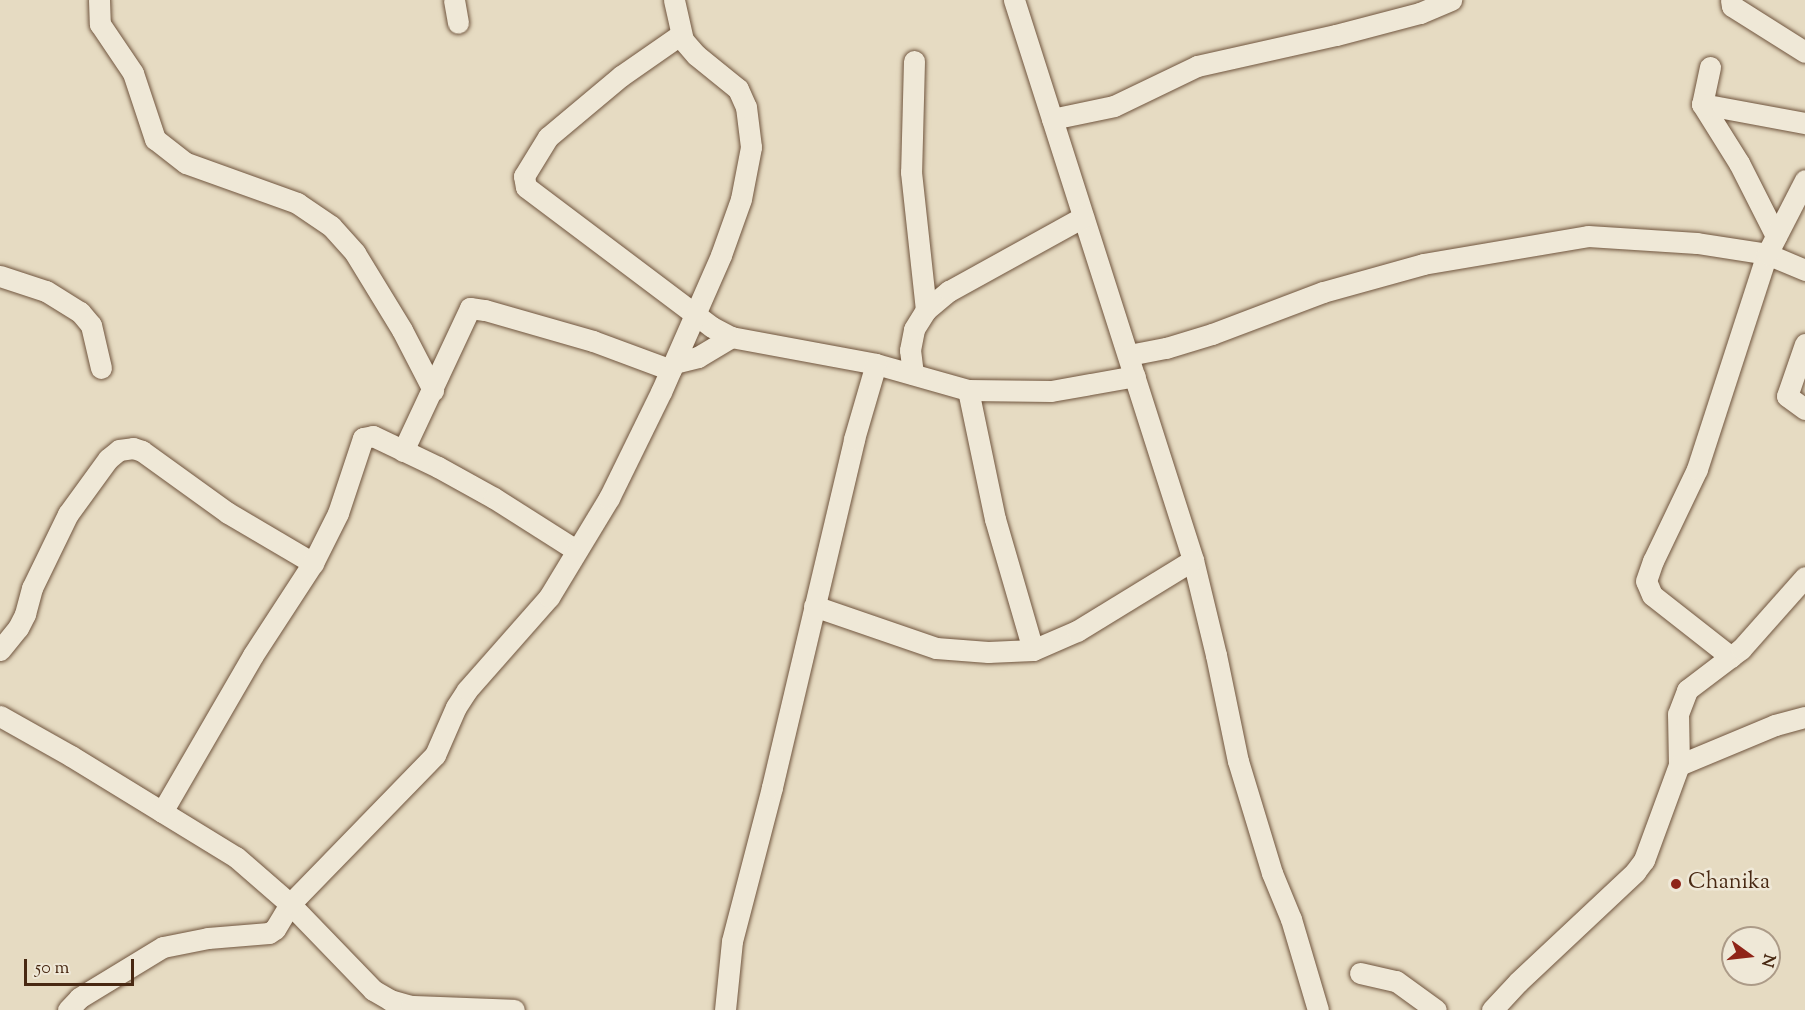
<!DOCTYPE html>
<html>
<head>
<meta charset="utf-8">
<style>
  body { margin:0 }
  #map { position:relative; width:1805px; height:1010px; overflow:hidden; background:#e6dbc2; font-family:"Sorts Mill Goudy",serif }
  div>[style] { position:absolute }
  .roads { filter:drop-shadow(0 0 2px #70553e) drop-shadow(0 0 2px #70553e) }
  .minor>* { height:21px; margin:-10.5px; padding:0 10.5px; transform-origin:10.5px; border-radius:10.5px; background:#efe8d7 }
  .dots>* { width:16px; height:16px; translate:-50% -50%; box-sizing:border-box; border:3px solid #efe8d7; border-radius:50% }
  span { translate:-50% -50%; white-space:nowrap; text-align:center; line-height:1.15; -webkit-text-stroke:5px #efe8d7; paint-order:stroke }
  .poi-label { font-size:22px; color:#482812 }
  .left { translate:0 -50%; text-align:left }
  .north { position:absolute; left:1721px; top:926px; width:60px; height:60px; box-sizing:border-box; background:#efe8d7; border:2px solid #ac9b88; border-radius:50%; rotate:105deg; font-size:16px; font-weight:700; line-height:24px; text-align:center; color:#482812 }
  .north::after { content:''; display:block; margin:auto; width:21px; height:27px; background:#8f2418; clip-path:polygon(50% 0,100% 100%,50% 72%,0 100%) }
  .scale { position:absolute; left:24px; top:959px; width:110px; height:27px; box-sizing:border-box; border:3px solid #482812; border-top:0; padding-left:8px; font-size:18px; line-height:21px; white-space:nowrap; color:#482812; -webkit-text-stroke:4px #efe8d7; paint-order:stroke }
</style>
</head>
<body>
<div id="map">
  <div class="roads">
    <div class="minor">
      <div style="left:99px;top:0;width:24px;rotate:88deg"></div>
      <div style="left:100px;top:24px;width:59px;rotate:56deg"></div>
      <div style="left:133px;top:73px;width:70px;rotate:71.6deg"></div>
      <div style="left:155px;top:139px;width:39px;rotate:38deg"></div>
      <div style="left:186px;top:163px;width:118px;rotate:19.8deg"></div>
      <div style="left:297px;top:203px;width:41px;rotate:34.1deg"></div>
      <div style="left:331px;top:226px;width:36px;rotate:48deg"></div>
      <div style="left:355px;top:253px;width:90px;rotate:58.6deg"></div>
      <div style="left:402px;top:330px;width:68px;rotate:62.7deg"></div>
      <div style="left:454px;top:0;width:23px;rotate:80deg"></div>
      <div style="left:1014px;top:0;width:588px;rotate:72.27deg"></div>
      <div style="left:1193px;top:560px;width:98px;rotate:76.4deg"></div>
      <div style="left:1216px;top:655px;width:108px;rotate:78.3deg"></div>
      <div style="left:1238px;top:761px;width:117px;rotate:73.1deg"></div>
      <div style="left:1272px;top:873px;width:50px;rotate:67.6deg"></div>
      <div style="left:1291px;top:919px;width:95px;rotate:73.5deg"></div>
      <div style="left:1731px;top:0;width:6px;rotate:81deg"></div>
      <div style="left:1732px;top:6px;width:86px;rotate:32.2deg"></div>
      <div style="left:680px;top:35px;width:72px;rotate:145.2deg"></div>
      <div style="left:621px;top:76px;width:95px;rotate:140.1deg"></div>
      <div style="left:548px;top:137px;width:46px;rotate:121.6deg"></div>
      <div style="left:524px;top:176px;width:11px;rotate:80deg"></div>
      <div style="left:526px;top:187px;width:233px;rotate:37deg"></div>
      <div style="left:712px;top:327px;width:21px;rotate:28deg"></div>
      <div style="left:731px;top:337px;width:147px;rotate:10.5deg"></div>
      <div style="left:876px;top:364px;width:96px;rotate:15.8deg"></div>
      <div style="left:968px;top:390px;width:83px;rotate:0.7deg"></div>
      <div style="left:1051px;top:391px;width:85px;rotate:-10.1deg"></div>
      <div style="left:914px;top:61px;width:111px;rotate:91.5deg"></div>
      <div style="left:911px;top:172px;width:139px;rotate:83.8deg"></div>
      <div style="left:1710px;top:67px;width:38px;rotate:102deg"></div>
      <div style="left:1702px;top:104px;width:70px;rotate:57.9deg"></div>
      <div style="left:1739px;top:163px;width:82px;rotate:63.1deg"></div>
      <div style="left:1702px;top:104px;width:105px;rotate:10.5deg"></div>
      <div style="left:1052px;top:119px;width:63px;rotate:-11.8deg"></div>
      <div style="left:1114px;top:106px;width:92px;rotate:-25.7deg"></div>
      <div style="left:1197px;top:66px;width:142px;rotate:-12.6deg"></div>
      <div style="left:1336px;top:35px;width:87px;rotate:-14.7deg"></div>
      <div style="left:1420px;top:13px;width:34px;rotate:-23deg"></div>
      <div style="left:0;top:276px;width:48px;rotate:18.1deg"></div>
      <div style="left:46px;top:291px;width:40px;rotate:32deg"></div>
      <div style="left:80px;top:312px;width:17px;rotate:50deg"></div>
      <div style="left:91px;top:325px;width:44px;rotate:76.9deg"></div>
      <div style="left:1805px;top:344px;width:55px;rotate:109.1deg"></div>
      <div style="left:1787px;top:396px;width:22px;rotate:36deg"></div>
      <div style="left:1129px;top:355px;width:38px;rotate:-11deg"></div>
      <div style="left:1166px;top:348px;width:48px;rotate:-16.9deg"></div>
      <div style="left:1212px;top:334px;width:119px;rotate:-20.7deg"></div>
      <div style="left:1323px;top:292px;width:104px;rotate:-15.6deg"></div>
      <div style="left:1423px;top:264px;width:167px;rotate:-9.6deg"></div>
      <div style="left:1588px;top:236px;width:109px;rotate:3.7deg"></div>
      <div style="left:1697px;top:243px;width:71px;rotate:8.9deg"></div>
      <div style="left:1767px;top:254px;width:41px;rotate:22.8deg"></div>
      <div style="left:674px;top:363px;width:25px;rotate:-14deg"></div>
      <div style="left:698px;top:357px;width:39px;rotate:-31deg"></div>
      <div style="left:913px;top:374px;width:24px;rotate:-97deg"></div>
      <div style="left:910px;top:350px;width:21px;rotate:-79deg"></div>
      <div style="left:914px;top:329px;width:22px;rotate:-58deg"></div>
      <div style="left:926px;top:310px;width:30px;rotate:-40deg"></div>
      <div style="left:949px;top:291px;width:153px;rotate:-28.9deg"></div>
      <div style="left:968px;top:390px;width:132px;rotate:78.2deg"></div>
      <div style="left:995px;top:519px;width:136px;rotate:73.8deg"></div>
      <div style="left:403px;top:451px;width:158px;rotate:-64.9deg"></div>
      <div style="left:470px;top:308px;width:15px;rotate:8deg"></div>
      <div style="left:485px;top:310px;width:112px;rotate:16deg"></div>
      <div style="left:593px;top:341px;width:83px;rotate:20.4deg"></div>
      <div style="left:814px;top:606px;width:129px;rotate:19deg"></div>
      <div style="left:936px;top:648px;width:52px;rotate:4.4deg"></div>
      <div style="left:988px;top:652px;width:45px;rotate:-2.5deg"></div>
      <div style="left:1033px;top:650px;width:48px;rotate:-23.4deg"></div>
      <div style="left:1077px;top:631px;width:136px;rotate:-31.5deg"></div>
      <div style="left:0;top:650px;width:28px;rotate:-51deg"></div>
      <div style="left:18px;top:628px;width:16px;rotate:-63deg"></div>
      <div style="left:25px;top:614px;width:27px;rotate:-75deg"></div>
      <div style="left:32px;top:588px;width:82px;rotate:-64.1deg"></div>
      <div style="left:68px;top:514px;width:68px;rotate:-54deg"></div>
      <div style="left:108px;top:459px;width:14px;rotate:-39deg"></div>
      <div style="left:119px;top:450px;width:14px;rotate:-8deg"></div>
      <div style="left:133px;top:448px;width:9px;rotate:18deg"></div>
      <div style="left:142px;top:451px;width:106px;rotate:35.8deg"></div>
      <div style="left:228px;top:513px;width:99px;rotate:30.5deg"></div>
      <div style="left:1731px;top:657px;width:100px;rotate:-141.9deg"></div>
      <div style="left:1652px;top:595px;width:15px;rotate:-113deg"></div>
      <div style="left:1646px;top:581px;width:21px;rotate:-71deg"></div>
      <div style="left:1653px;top:561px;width:102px;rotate:-64.4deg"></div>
      <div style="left:1697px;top:469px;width:226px;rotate:-72deg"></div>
      <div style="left:1767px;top:254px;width:83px;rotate:-62.8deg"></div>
      <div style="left:0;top:716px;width:81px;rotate:29.4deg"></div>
      <div style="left:71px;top:756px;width:193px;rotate:31.5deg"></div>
      <div style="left:236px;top:857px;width:72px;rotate:41deg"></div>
      <div style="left:290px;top:904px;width:120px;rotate:46deg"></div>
      <div style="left:373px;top:990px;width:20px;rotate:30deg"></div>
      <div style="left:390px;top:1000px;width:22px;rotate:16deg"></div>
      <div style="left:411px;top:1006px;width:103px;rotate:2.2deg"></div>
      <div style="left:1679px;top:765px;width:51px;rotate:-91.1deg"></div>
      <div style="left:1678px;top:714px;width:26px;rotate:-69deg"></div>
      <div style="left:1687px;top:690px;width:68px;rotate:-37.2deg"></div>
      <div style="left:1741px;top:649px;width:96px;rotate:-48.4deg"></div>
      <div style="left:162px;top:812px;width:181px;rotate:-59.9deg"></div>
      <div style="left:253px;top:655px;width:110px;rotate:-56.9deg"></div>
      <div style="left:313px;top:563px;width:56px;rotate:-63.4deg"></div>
      <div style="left:338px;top:513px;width:79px;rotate:-71.6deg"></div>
      <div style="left:363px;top:438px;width:10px;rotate:-11deg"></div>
      <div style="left:373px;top:436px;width:72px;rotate:25.5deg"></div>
      <div style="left:438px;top:467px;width:64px;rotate:29deg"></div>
      <div style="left:494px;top:498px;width:97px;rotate:32.4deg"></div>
      <div style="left:1360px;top:973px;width:37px;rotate:13deg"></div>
      <div style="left:1396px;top:981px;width:49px;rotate:35.9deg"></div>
      <div style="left:68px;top:1010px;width:16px;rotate:-47deg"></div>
      <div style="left:79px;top:998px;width:98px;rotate:-31.3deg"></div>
      <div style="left:163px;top:947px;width:46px;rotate:-11.3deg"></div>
      <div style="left:208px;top:938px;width:61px;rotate:-4.7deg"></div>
      <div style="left:269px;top:933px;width:7px;rotate:-34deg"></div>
      <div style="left:275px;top:929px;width:29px;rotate:-59deg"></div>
      <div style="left:290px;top:904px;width:208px;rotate:-45.8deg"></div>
      <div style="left:435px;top:755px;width:52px;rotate:-66.4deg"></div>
      <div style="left:456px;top:707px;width:20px;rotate:-57deg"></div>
      <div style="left:467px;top:690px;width:124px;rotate:-48.6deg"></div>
      <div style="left:549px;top:597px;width:116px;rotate:-58.8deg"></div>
      <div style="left:609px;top:498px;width:118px;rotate:-63.9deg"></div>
      <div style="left:661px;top:392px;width:150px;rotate:-66.3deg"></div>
      <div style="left:721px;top:255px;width:59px;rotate:-70.3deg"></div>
      <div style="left:741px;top:199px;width:53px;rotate:-79.1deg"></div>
      <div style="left:751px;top:147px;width:40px;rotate:-97.1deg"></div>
      <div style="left:746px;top:107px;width:20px;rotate:-114deg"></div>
      <div style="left:738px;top:89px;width:54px;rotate:-141deg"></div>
      <div style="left:696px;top:55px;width:20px;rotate:-131deg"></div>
      <div style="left:683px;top:40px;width:41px;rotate:-102.7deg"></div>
      <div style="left:725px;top:1010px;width:69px;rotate:-84.2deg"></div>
      <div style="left:732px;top:941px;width:159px;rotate:-75.4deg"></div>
      <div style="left:772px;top:787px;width:358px;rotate:-76.7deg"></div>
      <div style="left:854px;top:439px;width:78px;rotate:-73.7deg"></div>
      <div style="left:1492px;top:1010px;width:38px;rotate:-47deg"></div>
      <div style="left:1518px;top:982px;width:161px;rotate:-43.2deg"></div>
      <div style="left:1635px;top:872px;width:15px;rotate:-53deg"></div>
      <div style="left:1644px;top:860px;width:101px;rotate:-69.8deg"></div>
      <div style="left:1679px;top:765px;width:104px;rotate:-22.6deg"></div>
      <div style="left:1775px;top:725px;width:31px;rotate:-15deg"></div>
    </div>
  </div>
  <div class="dots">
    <div style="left:1676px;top:884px;background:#8f2418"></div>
  </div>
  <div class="poi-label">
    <span class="left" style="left:1688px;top:884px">Chanika</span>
  </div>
  <div class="north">N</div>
  <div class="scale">50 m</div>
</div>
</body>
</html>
